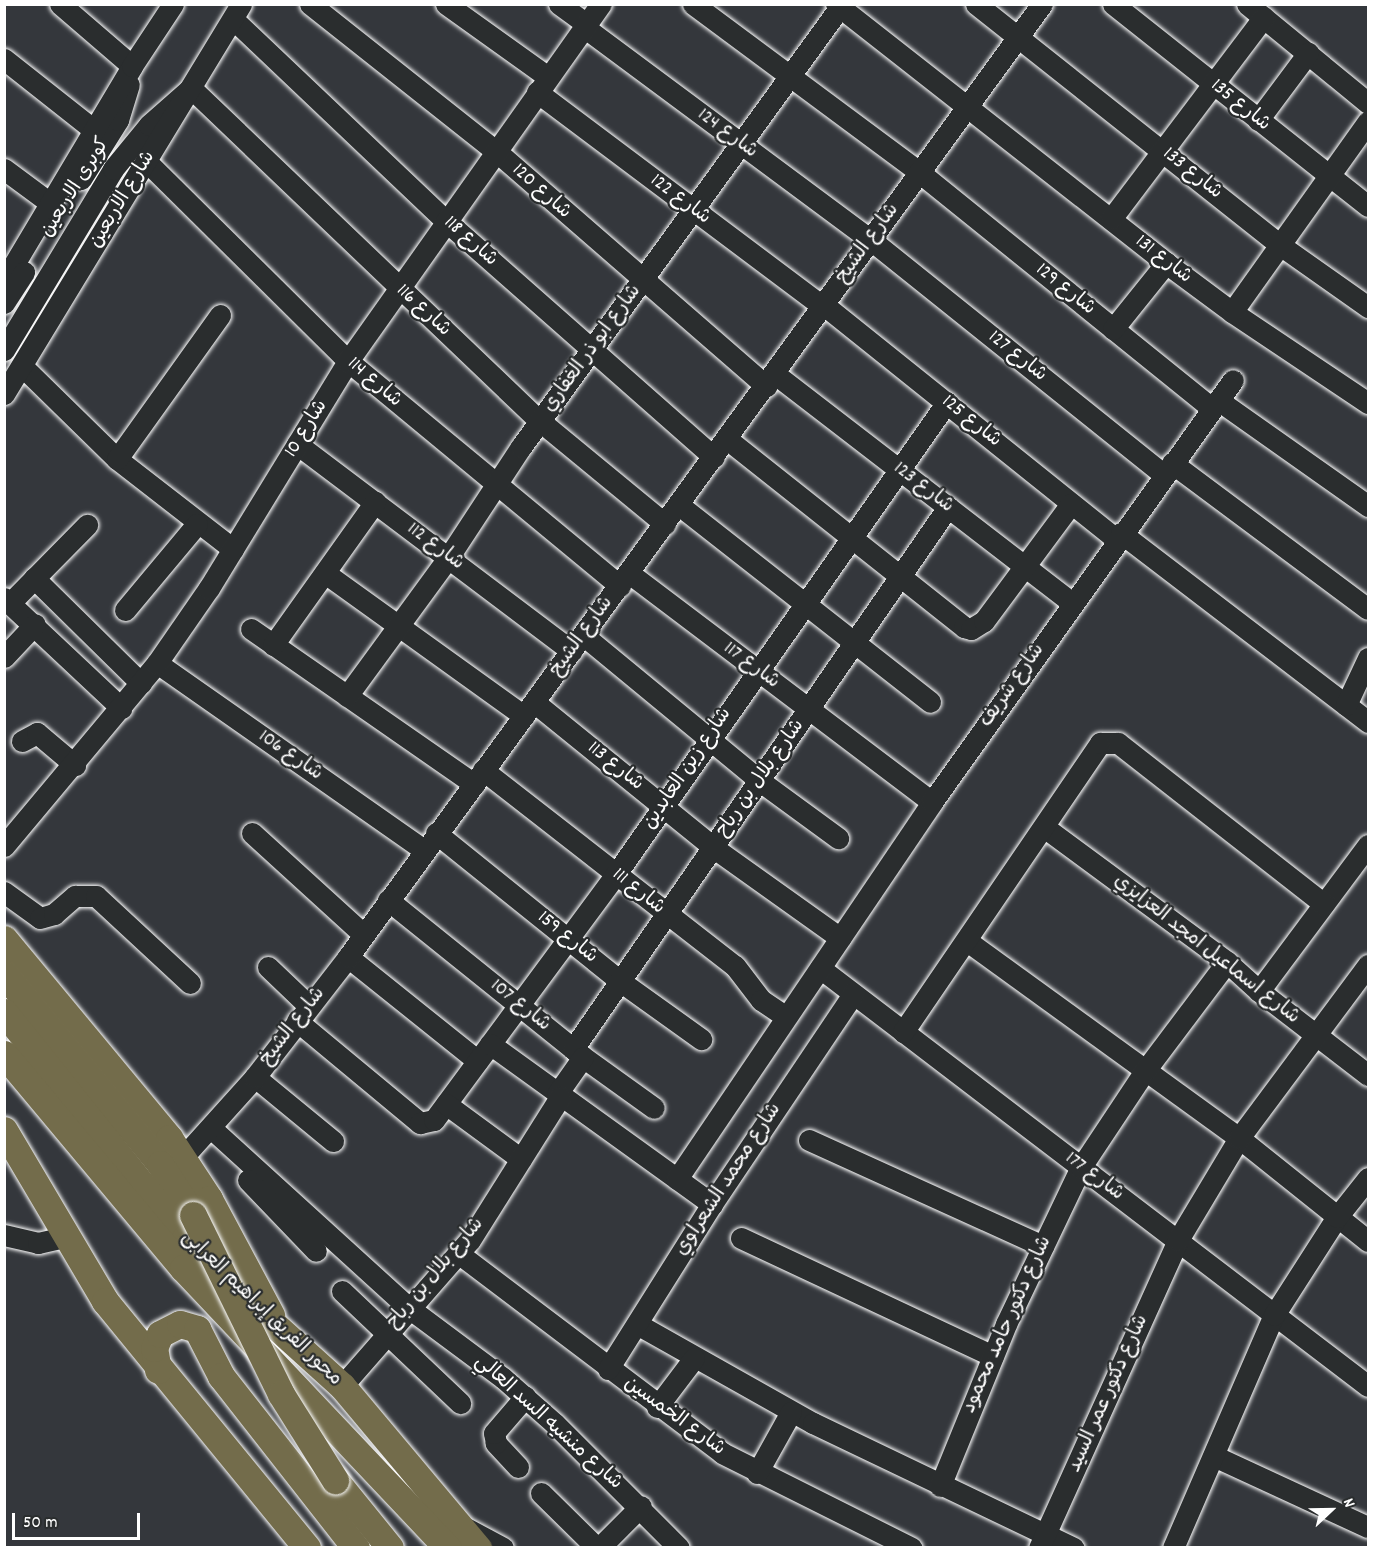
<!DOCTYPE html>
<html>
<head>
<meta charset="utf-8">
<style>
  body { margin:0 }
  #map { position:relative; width:1373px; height:1552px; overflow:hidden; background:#34373c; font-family:Dekko,"Playpen Sans Arabic",sans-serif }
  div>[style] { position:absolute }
  .roads { filter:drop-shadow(0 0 2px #fff) drop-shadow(0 0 2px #fff) }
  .minor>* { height:21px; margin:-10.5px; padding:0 10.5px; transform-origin:10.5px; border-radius:10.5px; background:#2a2d2e }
  .major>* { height:27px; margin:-13.5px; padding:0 13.5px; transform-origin:13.5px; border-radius:13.5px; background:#736c4b }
  .bridges { filter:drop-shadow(0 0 2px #fff) drop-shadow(0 0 2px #fff) }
  .major-bridge>* { height:27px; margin:-13.5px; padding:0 13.5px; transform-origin:13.5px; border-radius:13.5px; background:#736c4b }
  span { translate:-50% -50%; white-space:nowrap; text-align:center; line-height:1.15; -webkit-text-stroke:4.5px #2a2d2e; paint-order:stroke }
  .street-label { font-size:20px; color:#fff }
  .frame { position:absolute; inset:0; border:6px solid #fff; pointer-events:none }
  .north { position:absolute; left:1301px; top:1480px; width:60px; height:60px; -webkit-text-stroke:4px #2a2d2e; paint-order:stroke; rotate:68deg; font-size:16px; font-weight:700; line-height:24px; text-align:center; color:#fff }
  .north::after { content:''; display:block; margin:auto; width:21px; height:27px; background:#fff; clip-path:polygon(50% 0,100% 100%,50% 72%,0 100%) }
  .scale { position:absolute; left:12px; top:1513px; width:128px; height:27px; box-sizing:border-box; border:3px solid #fff; border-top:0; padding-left:8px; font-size:18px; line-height:21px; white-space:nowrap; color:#fff; -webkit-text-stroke:4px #2a2d2e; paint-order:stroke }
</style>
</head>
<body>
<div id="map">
  <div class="roads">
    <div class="minor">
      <div style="left:60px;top:4px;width:95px;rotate:40.7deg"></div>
      <div style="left:310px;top:4px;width:238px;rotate:38.4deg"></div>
      <div style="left:497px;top:152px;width:357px;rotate:41deg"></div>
      <div style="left:446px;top:4px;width:125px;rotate:35.6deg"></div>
      <div style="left:559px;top:4px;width:34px;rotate:36deg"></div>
      <div style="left:693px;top:4px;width:282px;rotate:36.6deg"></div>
      <div style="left:919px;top:172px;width:375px;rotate:38.9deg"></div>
      <div style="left:836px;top:4px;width:420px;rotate:38.1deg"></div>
      <div style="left:1166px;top:263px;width:82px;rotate:36.6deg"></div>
      <div style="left:1232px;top:312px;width:164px;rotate:33.8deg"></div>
      <div style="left:976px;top:4px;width:388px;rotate:38.4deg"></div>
      <div style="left:1280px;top:245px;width:108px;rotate:35.2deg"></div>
      <div style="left:1113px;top:4px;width:325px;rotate:38.4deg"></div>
      <div style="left:1247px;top:4px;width:156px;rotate:39.3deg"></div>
      <div style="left:233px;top:19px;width:294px;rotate:43.5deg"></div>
      <div style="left:446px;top:221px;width:357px;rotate:41.4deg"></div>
      <div style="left:584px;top:27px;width:357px;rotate:36.6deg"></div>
      <div style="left:871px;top:240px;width:374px;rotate:38.7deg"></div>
      <div style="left:4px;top:59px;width:115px;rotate:38.3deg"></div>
      <div style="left:537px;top:92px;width:358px;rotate:36.9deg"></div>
      <div style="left:1258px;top:120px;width:84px;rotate:-53.3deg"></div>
      <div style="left:146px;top:161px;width:284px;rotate:44.7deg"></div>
      <div style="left:348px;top:361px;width:353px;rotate:39.6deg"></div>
      <div style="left:4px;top:169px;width:57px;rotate:36.5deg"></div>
      <div style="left:81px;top:179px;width:70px;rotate:-57.9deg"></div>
      <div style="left:118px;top:120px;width:37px;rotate:-73deg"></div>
      <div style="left:1111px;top:219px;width:253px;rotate:-52.9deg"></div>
      <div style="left:4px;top:281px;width:250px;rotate:-59.2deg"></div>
      <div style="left:132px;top:66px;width:74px;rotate:-56.5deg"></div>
      <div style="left:4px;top:303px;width:37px;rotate:-57deg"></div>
      <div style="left:824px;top:305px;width:374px;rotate:38.7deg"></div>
      <div style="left:1232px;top:312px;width:234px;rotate:-54.5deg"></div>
      <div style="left:1113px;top:329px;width:85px;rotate:-51.2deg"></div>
      <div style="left:4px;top:350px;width:211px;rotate:-58.9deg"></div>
      <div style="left:113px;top:169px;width:57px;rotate:-50.7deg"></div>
      <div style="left:149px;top:125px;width:56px;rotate:-41.4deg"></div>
      <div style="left:191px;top:88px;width:482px;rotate:43.7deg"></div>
      <div style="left:540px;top:421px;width:162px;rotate:39.5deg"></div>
      <div style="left:22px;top:366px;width:133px;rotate:44.4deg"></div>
      <div style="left:117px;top:459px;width:147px;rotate:37.8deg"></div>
      <div style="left:775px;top:374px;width:374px;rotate:37.6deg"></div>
      <div style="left:4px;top:394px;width:456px;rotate:-58.7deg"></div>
      <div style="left:1218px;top:400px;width:184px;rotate:35.2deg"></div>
      <div style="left:727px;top:439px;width:303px;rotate:38.4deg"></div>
      <div style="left:964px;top:627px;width:7px;rotate:16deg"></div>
      <div style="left:971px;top:629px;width:15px;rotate:-32deg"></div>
      <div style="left:984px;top:621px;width:146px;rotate:-53.4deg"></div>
      <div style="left:297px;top:444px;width:344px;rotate:37deg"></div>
      <div style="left:117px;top:459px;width:177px;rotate:-54.4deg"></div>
      <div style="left:1172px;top:463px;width:244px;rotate:36.7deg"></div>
      <div style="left:679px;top:505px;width:319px;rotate:38.1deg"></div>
      <div style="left:1121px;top:533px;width:311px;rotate:37.4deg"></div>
      <div style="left:325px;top:573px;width:245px;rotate:35.7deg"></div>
      <div style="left:629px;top:573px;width:380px;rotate:37.1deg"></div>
      <div style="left:34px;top:578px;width:150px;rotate:44.5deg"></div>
      <div style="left:4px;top:598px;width:161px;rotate:43.2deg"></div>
      <div style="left:10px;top:603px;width:110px;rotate:-45.4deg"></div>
      <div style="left:125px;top:610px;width:112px;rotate:-50.1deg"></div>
      <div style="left:251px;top:629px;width:272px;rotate:34.8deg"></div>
      <div style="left:583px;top:635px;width:229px;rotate:39.5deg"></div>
      <div style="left:760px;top:781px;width:97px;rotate:36.2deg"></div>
      <div style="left:273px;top:645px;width:176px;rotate:-54.5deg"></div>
      <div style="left:4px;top:657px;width:45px;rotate:-46.8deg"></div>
      <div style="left:157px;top:663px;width:326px;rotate:35deg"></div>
      <div style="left:347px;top:696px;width:171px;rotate:-53.8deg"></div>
      <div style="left:448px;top:558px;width:133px;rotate:-56.7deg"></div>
      <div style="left:521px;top:447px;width:547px;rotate:-54.07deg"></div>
      <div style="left:534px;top:702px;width:232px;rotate:39deg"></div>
      <div style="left:714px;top:848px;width:155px;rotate:35.5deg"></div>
      <div style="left:1346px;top:705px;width:52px;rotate:-64.9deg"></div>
      <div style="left:22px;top:741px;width:17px;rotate:-28deg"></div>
      <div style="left:37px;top:733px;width:50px;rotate:40.1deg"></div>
      <div style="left:483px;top:770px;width:319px;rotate:37.9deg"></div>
      <div style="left:735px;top:966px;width:43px;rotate:52.6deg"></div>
      <div style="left:761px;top:1000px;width:30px;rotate:34deg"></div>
      <div style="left:1044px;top:827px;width:227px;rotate:36.4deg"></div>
      <div style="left:1227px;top:962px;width:43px;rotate:42.2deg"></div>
      <div style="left:1259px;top:991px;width:138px;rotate:37.6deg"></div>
      <div style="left:252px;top:833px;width:151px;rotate:42.3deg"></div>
      <div style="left:436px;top:833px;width:236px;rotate:38.8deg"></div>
      <div style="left:620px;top:981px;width:100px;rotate:35.6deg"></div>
      <div style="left:4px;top:846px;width:239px;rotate:-50.1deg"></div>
      <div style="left:157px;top:663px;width:91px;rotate:-55.3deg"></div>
      <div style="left:209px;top:588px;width:266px;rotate:-58.5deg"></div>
      <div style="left:348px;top:361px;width:438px;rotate:-54.7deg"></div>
      <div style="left:4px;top:892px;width:44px;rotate:35.8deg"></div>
      <div style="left:40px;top:918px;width:15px;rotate:-16deg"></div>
      <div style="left:54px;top:914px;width:28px;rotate:-41deg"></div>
      <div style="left:75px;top:896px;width:21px"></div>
      <div style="left:96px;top:896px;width:128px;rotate:42.8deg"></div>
      <div style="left:388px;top:900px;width:250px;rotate:38.8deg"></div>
      <div style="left:583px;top:1057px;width:87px;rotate:35.7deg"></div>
      <div style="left:967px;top:941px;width:336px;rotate:35.9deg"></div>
      <div style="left:1239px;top:1138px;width:165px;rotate:38.6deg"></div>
      <div style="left:348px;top:957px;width:166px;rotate:38.7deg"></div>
      <div style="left:268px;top:967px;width:57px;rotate:43.6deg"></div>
      <div style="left:820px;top:968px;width:689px;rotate:37.34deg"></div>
      <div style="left:1259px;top:991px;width:182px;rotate:-53.3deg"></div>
      <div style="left:297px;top:1021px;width:160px;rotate:39.7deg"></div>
      <div style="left:420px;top:1123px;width:14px;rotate:-12deg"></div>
      <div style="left:434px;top:1120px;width:306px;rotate:-53.5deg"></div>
      <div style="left:616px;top:874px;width:576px;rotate:-54.96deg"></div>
      <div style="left:903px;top:1032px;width:350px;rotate:-55.7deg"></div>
      <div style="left:1100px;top:743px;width:18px"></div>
      <div style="left:1118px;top:743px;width:261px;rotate:38deg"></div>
      <div style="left:490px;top:1044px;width:274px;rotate:35.8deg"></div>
      <div style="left:573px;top:1049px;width:659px;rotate:-55.32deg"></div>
      <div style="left:255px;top:1077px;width:101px;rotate:39.4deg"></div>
      <div style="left:557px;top:1094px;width:45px;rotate:-54.9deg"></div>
      <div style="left:446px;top:1104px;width:93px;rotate:36.3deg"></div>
      <div style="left:211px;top:1128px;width:268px;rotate:42.3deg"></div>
      <div style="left:409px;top:1308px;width:117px;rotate:36.7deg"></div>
      <div style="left:503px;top:1378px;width:69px;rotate:41.5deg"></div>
      <div style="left:555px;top:1424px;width:175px;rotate:45deg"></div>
      <div style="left:809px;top:1140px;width:257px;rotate:24.4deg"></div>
      <div style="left:183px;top:1157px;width:108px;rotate:-48deg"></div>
      <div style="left:255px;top:1077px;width:152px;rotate:-52.2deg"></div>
      <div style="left:348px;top:957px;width:1179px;rotate:-53.94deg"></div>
      <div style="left:677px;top:1179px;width:455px;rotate:-55.9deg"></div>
      <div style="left:932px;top:802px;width:518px;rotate:-54.5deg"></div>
      <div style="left:248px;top:1180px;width:98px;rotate:46.2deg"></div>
      <div style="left:4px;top:1235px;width:35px;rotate:13deg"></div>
      <div style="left:38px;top:1243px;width:27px;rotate:-13deg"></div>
      <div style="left:741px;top:1238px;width:278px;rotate:25.1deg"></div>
      <div style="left:458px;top:1253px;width:331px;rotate:37.1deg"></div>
      <div style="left:722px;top:1453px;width:212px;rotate:26.6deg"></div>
      <div style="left:342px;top:1291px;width:163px;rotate:43.5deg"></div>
      <div style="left:637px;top:1324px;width:202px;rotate:29.4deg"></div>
      <div style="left:813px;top:1423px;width:289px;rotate:25.6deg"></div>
      <div style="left:608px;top:1369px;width:195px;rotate:-57.8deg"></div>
      <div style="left:712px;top:1204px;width:253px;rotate:-56.1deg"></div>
      <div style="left:342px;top:1386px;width:194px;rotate:-48.8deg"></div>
      <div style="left:470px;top:1240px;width:169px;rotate:-57.8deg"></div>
      <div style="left:657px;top:1407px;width:61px;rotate:-52.9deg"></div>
      <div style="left:1214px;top:1456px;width:170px;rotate:24.8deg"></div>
      <div style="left:518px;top:1467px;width:33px;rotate:-133deg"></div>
      <div style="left:496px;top:1443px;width:10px;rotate:-101deg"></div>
      <div style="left:494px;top:1433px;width:48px;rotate:-49.3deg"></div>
      <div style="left:757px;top:1473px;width:70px;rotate:-60.9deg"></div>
      <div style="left:940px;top:1486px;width:175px;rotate:-67.8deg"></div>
      <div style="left:1006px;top:1324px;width:174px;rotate:-64.5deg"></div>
      <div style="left:1081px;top:1167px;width:114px;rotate:-56.4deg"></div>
      <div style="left:1144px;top:1072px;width:138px;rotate:-53deg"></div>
      <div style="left:541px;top:1493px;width:78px;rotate:44.5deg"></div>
      <div style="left:464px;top:1527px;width:44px;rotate:28.3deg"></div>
      <div style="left:599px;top:1548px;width:59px;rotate:-45deg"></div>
      <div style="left:1039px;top:1548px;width:338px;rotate:-65.7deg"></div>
      <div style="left:1178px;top:1240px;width:119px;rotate:-59.1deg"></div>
      <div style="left:1239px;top:1138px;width:216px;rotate:-53.3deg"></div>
      <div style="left:1173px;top:1548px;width:254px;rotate:-66.6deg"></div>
      <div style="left:1274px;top:1315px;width:117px;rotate:-57.3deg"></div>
      <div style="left:1337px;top:1217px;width:50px;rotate:-51.5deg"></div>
    </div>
    <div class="major">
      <div style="left:4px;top:939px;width:259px;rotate:50.3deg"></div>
      <div style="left:169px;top:1138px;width:73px;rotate:56.7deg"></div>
      <div style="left:209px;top:1199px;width:132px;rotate:61.9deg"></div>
      <div style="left:4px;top:974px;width:246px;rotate:50.6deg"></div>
      <div style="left:160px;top:1164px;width:61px;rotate:57.1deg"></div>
      <div style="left:4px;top:1012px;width:290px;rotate:51.3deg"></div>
      <div style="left:185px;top:1238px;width:62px;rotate:46.3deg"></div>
      <div style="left:228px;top:1283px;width:154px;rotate:42.1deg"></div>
      <div style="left:342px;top:1386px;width:212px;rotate:50deg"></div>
      <div style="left:4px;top:1054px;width:279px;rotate:50.1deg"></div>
      <div style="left:183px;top:1268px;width:386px;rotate:46.6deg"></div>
      <div style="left:4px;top:1130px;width:199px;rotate:59.4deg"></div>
      <div style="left:105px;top:1301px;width:319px;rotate:50.7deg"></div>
      <div style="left:158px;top:1370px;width:22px;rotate:-100deg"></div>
      <div style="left:154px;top:1348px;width:15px;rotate:-67deg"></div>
      <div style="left:160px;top:1334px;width:22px;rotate:-27deg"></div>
      <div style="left:180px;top:1324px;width:18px;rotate:16deg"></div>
      <div style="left:197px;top:1329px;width:53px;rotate:62.9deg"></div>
      <div style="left:221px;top:1376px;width:219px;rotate:51.9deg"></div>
      <div style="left:335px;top:1480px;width:87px;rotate:51deg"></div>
    </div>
  </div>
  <div class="bridges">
    <div class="major-bridge">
      <div style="left:193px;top:1215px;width:199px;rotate:63.8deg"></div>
      <div style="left:281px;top:1394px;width:102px;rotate:57.9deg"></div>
    </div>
  </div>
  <div class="street-label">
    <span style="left:1240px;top:106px;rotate:39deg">شارع 135</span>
    <span style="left:727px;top:134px;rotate:37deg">شارع 124</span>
    <span style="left:1192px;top:174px;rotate:39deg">شارع 133</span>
    <span style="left:76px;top:188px;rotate:-58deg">كوبرى الاربعين</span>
    <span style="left:541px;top:192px;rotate:42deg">شارع 120</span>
    <span style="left:123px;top:200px;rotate:-59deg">شارع الاربعين</span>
    <span style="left:680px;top:200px;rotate:37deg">شارع 122</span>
    <span style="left:470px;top:242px;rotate:42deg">شارع 118</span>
    <span style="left:868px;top:244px;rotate:-54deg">شارع الشيخ</span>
    <span style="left:1163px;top:260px;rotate:38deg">شارع 131</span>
    <span style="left:1065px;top:290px;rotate:39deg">شارع 129</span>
    <span style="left:423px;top:311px;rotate:43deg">شارع 116</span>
    <span style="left:593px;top:349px;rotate:-54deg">شارع ابو ذر الغفاري</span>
    <span style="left:1017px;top:357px;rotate:39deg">شارع 127</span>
    <span style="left:374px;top:383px;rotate:41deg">شارع 114</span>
    <span style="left:971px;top:422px;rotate:39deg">شارع 125</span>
    <span style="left:307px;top:429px;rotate:-58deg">شارع 10</span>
    <span style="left:923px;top:488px;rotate:38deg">شارع 123</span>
    <span style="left:435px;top:547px;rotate:37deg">شارع 112</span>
    <span style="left:582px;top:637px;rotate:-54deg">شارع الشيخ</span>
    <span style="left:751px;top:666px;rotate:37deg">شارع 117</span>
    <span style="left:1013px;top:686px;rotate:-55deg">شارع شريف</span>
    <span style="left:290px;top:756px;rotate:35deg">شارع 106</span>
    <span style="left:615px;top:767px;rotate:39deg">شارع 113</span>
    <span style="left:688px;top:769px;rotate:-56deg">شارع زين العابدين</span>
    <span style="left:761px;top:779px;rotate:-55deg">شارع بلال بن رباح</span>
    <span style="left:638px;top:892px;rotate:39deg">شارع 111</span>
    <span style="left:567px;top:938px;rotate:39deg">شارع 159</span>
    <span style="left:1206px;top:950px;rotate:38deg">شارع اسماعيل امجد العزايزي</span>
    <span style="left:520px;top:1006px;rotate:39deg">شارع 107</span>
    <span style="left:293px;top:1027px;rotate:-52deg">شارع الشيخ</span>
    <span style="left:1094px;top:1177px;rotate:37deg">شارع 177</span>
    <span style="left:729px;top:1180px;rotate:-57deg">شارع محمد الشعراوي</span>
    <span style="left:436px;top:1274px;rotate:-50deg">شارع بلال بن رباح</span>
    <span style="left:261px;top:1309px;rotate:44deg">محور الفريق إبراهيم العرابى</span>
    <span style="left:1008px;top:1325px;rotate:-66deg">شارع دكتور حامد محمود</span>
    <span style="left:1109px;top:1394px;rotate:-66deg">شارع دكتور عمر السيد</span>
    <span style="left:674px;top:1417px;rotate:36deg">شارع الخمسين</span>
    <span style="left:548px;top:1423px;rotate:42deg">شارع منشيه السد العالي</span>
  </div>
  <div class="frame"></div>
  <div class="north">N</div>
  <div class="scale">50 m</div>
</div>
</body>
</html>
